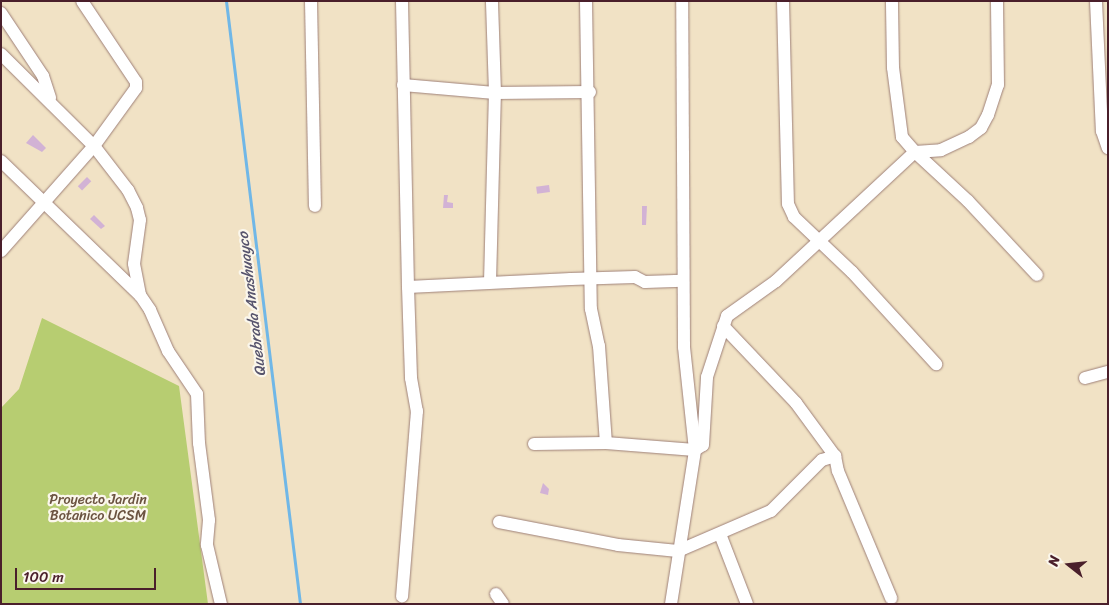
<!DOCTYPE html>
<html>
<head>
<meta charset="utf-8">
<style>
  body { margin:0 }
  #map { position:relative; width:1109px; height:605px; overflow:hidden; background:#f1e2c5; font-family:Sriracha,sans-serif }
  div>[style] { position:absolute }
  .green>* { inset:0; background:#b7cd71 }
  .stream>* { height:3px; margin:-1.5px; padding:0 1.5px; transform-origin:1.5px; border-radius:1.5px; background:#70b7e7 }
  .building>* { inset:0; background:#d2b2d5; transform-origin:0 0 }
  .roads { filter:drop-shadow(0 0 1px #9e8078) drop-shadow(0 0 1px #9e8078) }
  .minor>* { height:12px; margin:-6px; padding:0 6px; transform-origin:6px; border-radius:6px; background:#fff }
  span { translate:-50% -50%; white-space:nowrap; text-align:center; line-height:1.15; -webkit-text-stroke:4.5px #fbf7ec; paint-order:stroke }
  .park-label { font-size:14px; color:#6b5340 }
  .water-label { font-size:15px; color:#57546d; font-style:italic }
  .frame { position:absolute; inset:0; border:2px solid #4a1f2b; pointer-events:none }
  .north { position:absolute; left:1044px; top:540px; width:50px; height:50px; -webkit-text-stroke:4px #fbf7ec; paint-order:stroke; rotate:286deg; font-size:14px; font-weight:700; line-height:20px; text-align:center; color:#4a1f2b }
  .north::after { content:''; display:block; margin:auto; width:18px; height:22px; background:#4a1f2b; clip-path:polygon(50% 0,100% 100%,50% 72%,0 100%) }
  .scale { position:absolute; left:15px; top:568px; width:141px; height:22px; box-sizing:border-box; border:2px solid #4a1f2b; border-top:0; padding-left:6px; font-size:15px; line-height:18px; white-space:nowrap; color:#4a1f2b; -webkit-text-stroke:4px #fbf7ec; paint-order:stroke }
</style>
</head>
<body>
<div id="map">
  <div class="green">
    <div style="clip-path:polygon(42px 318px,179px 386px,208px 604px,1px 604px,1px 408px,19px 389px)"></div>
  </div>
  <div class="stream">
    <div style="left:226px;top:1px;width:608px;rotate:83deg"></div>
  </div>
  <div class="building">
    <div style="clip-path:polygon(33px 135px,46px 148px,42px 152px,26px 143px)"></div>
    <div style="left:87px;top:177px;width:6px;height:13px;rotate:45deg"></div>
    <div style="left:549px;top:185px;width:7px;height:13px;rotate:82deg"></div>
    <div style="clip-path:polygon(444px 195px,448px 195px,447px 202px,453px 203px,453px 208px,443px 208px)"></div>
    <div style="clip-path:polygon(642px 206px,647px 206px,646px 225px,642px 225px)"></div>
    <div style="clip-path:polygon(94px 215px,105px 226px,101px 229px,90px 219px)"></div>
    <div style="clip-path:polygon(543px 483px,549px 489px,548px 495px,540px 493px)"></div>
  </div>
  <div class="roads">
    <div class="minor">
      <div style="left:311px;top:1px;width:205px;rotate:88.9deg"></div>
      <div style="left:402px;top:1px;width:286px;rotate:88.8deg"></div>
      <div style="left:408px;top:287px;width:91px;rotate:88.1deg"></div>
      <div style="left:411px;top:378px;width:34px;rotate:80deg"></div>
      <div style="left:417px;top:411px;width:186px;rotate:94.6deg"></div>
      <div style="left:586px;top:1px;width:308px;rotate:89.1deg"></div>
      <div style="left:591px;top:309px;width:38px;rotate:78deg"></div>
      <div style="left:599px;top:346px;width:97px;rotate:85.9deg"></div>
      <div style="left:783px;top:1px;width:203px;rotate:88.6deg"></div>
      <div style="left:788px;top:204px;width:14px;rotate:65deg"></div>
      <div style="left:794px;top:217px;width:80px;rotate:43.5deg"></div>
      <div style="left:852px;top:272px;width:125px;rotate:47.6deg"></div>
      <div style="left:1096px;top:1px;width:130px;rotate:87.4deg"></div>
      <div style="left:1102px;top:131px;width:18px;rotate:71deg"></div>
      <div style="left:1px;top:13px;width:76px;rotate:56.3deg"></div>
      <div style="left:43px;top:76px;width:23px;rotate:72deg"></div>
      <div style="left:1px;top:54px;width:131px;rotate:44.7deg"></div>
      <div style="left:94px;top:146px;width:56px;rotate:52.3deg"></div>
      <div style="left:128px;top:190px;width:20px;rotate:63deg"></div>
      <div style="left:137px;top:208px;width:12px;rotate:76deg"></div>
      <div style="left:140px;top:220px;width:44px;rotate:97.8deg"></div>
      <div style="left:134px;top:264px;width:32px;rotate:79deg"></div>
      <div style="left:140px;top:295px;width:18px;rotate:56deg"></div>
      <div style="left:150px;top:310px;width:45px;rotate:66.3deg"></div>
      <div style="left:168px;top:351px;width:52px;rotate:56deg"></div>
      <div style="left:197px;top:394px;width:49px;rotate:87.7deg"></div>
      <div style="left:199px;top:443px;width:78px;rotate:82.6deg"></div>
      <div style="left:209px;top:520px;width:25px;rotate:95deg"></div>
      <div style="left:207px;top:545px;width:61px;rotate:76.7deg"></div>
      <div style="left:403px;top:85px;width:92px;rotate:5deg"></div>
      <div style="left:495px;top:93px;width:95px;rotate:-0.6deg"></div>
      <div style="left:915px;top:152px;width:26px;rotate:-4deg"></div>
      <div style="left:941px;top:150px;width:31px;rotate:-25deg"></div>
      <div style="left:969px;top:137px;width:15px;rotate:-37deg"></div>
      <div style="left:981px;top:128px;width:15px;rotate:-62deg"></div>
      <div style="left:988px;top:115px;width:32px;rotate:-72deg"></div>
      <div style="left:998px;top:85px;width:84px;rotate:-90.7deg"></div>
      <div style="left:915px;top:152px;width:72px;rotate:42.8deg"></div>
      <div style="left:968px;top:201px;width:101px;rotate:47deg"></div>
      <div style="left:1px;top:161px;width:193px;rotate:44deg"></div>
      <div style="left:1px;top:251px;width:140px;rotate:-48.5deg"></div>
      <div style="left:94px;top:146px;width:72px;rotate:-54.1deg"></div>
      <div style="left:136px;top:88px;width:6px;rotate:-90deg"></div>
      <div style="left:136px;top:82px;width:97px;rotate:-123.7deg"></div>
      <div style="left:490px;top:282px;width:189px;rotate:-88.5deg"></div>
      <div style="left:495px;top:93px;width:92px;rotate:-91.9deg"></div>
      <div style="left:408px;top:287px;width:163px;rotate:-2.8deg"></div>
      <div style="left:571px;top:279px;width:64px;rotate:-1.8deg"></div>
      <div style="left:635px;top:277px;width:11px;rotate:27deg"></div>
      <div style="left:645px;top:282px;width:37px;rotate:-2deg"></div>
      <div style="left:723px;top:326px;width:106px;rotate:46.5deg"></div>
      <div style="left:796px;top:403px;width:66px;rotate:53.7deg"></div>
      <div style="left:835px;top:456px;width:15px;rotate:79deg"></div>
      <div style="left:838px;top:471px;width:138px;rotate:67.3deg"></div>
      <div style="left:1085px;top:378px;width:24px;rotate:-15deg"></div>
      <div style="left:534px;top:444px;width:72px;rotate:-0.8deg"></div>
      <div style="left:606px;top:443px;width:89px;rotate:4.5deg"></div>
      <div style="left:695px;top:450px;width:9px;rotate:-32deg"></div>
      <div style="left:703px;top:445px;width:68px;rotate:-86.6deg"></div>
      <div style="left:707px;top:377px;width:64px;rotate:-71.8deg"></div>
      <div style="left:727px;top:316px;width:60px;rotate:-35.5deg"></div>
      <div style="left:776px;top:281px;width:190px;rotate:-42.9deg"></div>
      <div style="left:915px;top:152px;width:20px;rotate:-131deg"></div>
      <div style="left:902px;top:137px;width:70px;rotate:-97.4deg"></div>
      <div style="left:893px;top:68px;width:67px;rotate:-90.9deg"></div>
      <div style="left:499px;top:522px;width:121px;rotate:10.9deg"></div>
      <div style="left:618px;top:545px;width:60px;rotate:5.7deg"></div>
      <div style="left:678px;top:551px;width:101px;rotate:-23.3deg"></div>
      <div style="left:771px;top:511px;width:72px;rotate:-45deg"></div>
      <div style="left:822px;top:460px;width:14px;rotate:-17deg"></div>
      <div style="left:720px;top:534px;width:75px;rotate:68.9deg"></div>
      <div style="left:496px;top:594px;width:12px;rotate:55deg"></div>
      <div style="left:671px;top:604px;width:156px;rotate:-81.1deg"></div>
      <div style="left:695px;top:450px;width:104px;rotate:-96.1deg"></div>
      <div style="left:684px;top:347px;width:346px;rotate:-90.3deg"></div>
    </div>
  </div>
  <div class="park-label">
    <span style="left:98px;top:508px">Proyecto Jardin<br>Botanico UCSM</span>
  </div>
  <div class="water-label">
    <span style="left:252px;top:304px;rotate:-97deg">Quebrada Anashuayco</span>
  </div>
  <div class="frame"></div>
  <div class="north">N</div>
  <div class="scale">100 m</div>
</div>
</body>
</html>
